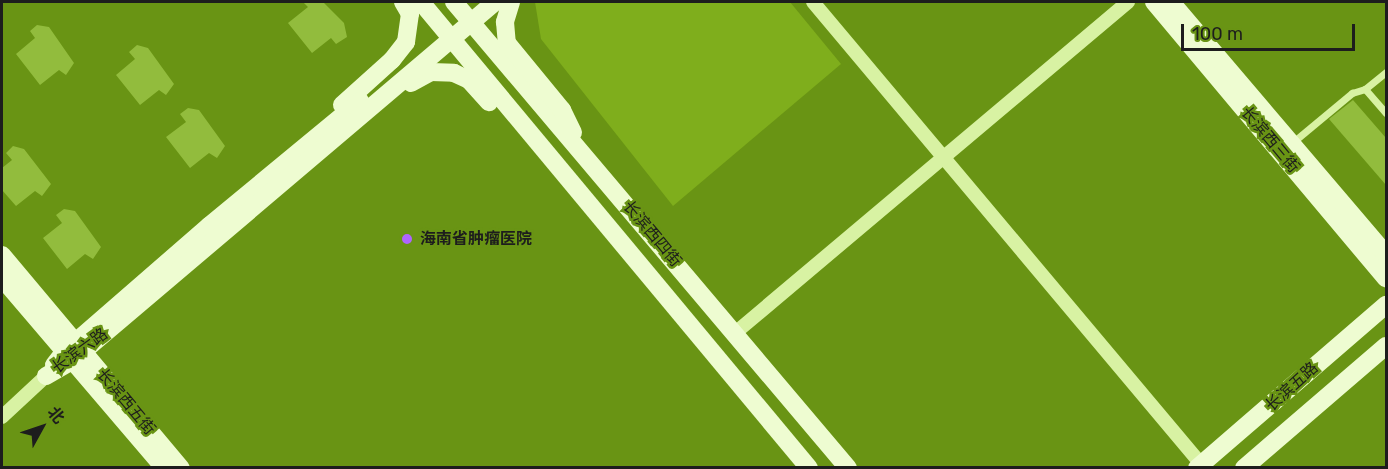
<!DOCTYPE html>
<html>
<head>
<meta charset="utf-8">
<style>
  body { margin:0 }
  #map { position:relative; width:1388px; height:469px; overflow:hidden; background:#699414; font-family:Rubik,"Noto Sans SC",sans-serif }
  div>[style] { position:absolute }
  .green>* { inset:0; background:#7fae1c }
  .building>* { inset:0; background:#92bc3d }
  .lane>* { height:7px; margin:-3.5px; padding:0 3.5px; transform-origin:3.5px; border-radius:3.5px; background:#d8f2a3 }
  .street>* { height:14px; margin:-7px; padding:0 7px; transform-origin:7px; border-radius:7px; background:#d8f2a3 }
  .secondary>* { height:18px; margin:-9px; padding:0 9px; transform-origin:9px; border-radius:9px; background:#eefcd1 }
  .dots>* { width:16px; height:16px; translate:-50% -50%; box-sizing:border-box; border:3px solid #699414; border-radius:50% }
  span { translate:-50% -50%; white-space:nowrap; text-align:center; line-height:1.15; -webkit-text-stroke:5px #699414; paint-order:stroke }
  .street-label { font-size:16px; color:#1d1d1d }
  .poi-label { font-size:16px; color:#1d1d1d; font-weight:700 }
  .left { translate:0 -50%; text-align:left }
  .frame { position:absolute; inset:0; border:3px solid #1d1d1d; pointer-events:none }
  .north { position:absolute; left:12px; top:397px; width:60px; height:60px; -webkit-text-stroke:4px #699414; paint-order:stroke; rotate:50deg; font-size:16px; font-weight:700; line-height:24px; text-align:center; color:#1d1d1d }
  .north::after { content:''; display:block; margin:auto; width:21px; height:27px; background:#1d1d1d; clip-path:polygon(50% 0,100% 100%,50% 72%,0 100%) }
  .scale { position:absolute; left:1181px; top:24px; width:174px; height:27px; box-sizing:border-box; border:3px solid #1d1d1d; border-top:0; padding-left:8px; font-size:18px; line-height:21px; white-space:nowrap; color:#1d1d1d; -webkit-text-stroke:4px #699414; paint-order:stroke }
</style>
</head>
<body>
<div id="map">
  <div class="green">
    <div style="clip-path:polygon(535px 2px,790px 2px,841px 64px,673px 206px,541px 39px)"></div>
  </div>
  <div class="building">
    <div style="clip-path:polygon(303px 2px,323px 2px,344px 23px,347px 37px,336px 44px,331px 38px,312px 53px,288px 23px,308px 7px)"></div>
    <div style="clip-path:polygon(37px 25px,49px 27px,74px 63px,66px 75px,59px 70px,40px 85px,16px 54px,35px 38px,30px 31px)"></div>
    <div style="clip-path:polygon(137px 45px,148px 48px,174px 84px,166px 95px,159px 90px,140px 105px,116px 75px,135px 59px,129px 52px)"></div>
    <div style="clip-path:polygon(1353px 100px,1386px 138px,1386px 185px,1329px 119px)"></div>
    <div style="clip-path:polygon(188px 108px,199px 110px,225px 146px,217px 158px,209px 153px,190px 168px,166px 137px,186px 122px,180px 114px)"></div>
    <div style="clip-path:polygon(13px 146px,24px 149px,51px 184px,42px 196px,35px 191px,16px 206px,2px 190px,2px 168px,12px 160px,6px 153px)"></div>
    <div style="clip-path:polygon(64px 209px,75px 211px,101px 247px,93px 259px,85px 254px,67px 269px,43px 238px,62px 223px,56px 215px)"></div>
  </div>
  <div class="lane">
    <div style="left:1365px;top:89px;width:32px;rotate:49deg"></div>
    <div style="left:1293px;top:142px;width:77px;rotate:-39.7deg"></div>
    <div style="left:1352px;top:93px;width:14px;rotate:-17deg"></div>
    <div style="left:1365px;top:89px;width:27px;rotate:-39deg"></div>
  </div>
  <div class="street">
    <div style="left:813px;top:2px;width:603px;rotate:49.98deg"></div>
    <div style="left:735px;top:333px;width:514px;rotate:-40.11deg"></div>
    <div style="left:2px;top:417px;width:60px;rotate:-43deg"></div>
  </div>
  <div class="secondary">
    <div style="left:421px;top:2px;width:606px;rotate:50.22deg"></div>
    <div style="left:454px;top:2px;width:610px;rotate:49.79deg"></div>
    <div style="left:511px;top:2px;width:21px;rotate:107deg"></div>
    <div style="left:505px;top:22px;width:21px;rotate:85deg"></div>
    <div style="left:507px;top:43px;width:87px;rotate:50.6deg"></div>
    <div style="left:562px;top:110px;width:25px;rotate:64deg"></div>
    <div style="left:1154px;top:2px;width:361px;rotate:50deg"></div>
    <div style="left:1171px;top:2px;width:332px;rotate:49.6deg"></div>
    <div style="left:411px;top:83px;width:23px;rotate:-29deg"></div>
    <div style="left:431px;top:72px;width:23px;rotate:2deg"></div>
    <div style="left:454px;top:73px;width:17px;rotate:25deg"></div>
    <div style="left:469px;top:80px;width:30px;rotate:48deg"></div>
    <div style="left:342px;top:105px;width:67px;rotate:-42deg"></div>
    <div style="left:392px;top:60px;width:23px;rotate:-52deg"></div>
    <div style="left:406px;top:42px;width:28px;rotate:-82deg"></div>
    <div style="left:410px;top:14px;width:14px;rotate:-120deg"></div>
    <div style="left:2px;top:255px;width:278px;rotate:50deg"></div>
    <div style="left:2px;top:278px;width:250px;rotate:49.5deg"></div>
    <div style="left:54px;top:365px;width:16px;rotate:-52deg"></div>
    <div style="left:64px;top:352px;width:192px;rotate:-41deg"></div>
    <div style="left:209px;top:226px;width:196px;rotate:-39.6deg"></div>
    <div style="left:46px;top:376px;width:30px;rotate:-30deg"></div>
    <div style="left:72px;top:361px;width:555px;rotate:-40.32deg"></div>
    <div style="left:1197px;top:468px;width:250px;rotate:-40.8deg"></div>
    <div style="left:1244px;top:468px;width:187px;rotate:-40.7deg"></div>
  </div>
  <div class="dots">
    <div style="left:407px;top:239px;background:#af64ff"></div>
  </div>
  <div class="street-label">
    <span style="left:1270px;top:140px;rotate:50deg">长滨西三街</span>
    <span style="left:652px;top:234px;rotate:50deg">长滨西四街</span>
    <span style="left:80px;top:351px;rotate:-36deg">长滨六路</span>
    <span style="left:1292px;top:387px;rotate:-42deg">长滨五路</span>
    <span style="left:126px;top:402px;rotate:50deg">长滨西五街</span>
  </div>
  <div class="poi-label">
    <span class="left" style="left:420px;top:239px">海南省肿瘤医院</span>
  </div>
  <div class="frame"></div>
  <div class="north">北</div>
  <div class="scale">100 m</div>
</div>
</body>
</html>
